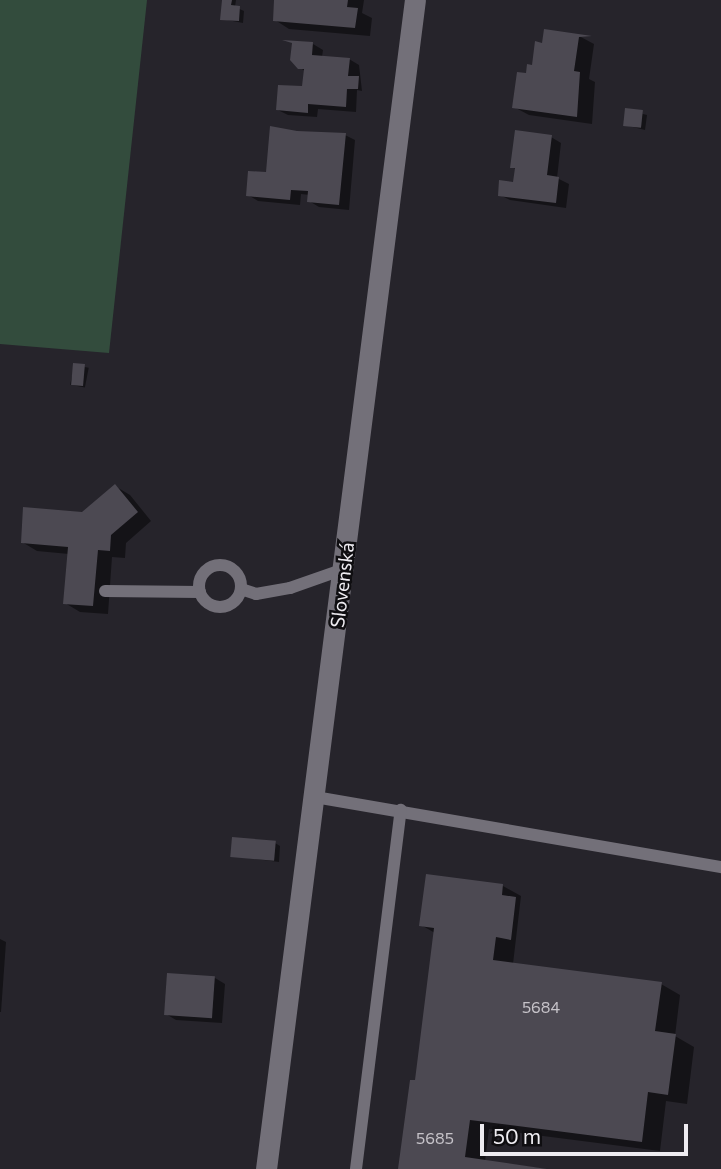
<!DOCTYPE html>
<html>
<head>
<meta charset="utf-8">
<style>
  body { margin:0 }
  #map { position:relative; width:721px; height:1169px; overflow:hidden; background:#26242b; font-family:Commissioner,sans-serif }
  div>[style] { position:absolute }
  .green>* { inset:0; background:#334c3d }
  .shadow>* { inset:0; background:#0007; transform-origin:0 0 }
  .building>* { inset:0; background:#4c4952; transform-origin:0 0 }
  .lane>* { height:12px; margin:-6px; padding:0 6px; transform-origin:6px; border-radius:6px; background:#737079 }
  .lane>.ring { margin:-6px; padding:0; box-sizing:content-box; background:none; border:12px solid #737079; border-radius:50% }
  .street>* { height:21px; margin:-10.5px; padding:0 10.5px; transform-origin:10.5px; border-radius:10.5px; background:#737079 }
  span { translate:-50% -50%; white-space:nowrap; text-align:center; line-height:1.15; -webkit-text-stroke:5px #0f0e11; paint-order:stroke }
  .number-label { font-size:16px; color:#c6c3c9 }
  .number-label span { -webkit-text-stroke-width:0 }
  .street-label { font-size:19px; color:#eeecf1 }
  .scale { position:absolute; left:480px; top:1124px; width:208px; height:32px; box-sizing:border-box; border:4px solid #eeecf1; border-top:0; padding-left:9px; font-size:21px; line-height:24px; white-space:nowrap; color:#eeecf1; -webkit-text-stroke:5px #0f0e11; paint-order:stroke }
</style>
</head>
<body>
<div id="map">
  <div class="green">
    <div style="clip-path:polygon(0 0,147px 0,109px 353px,0 344px)"></div>
  </div>
  <div class="shadow">
    <div style="clip-path:polygon(223px 0,236px 0,235px 7px,244px 11px,243px 23px,222px 19px)"></div>
    <div style="clip-path:polygon(276px 0,364px 0,362px 13px,372px 18px,370px 36px,289px 29px,275px 20px)"></div>
    <div style="clip-path:polygon(579px 36px,594px 44px,589px 79px,595px 82px,592px 124px,529px 115px,514px 107px,543px 45px)"></div>
    <div style="clip-path:polygon(313px 44px,323px 50px,322px 57px,349px 59px,359px 65px,362px 91px,357px 90px,356px 112px,318px 109px,317px 117px,288px 115px,278px 110px,303px 90px,305px 71px,299px 67px)"></div>
    <div style="clip-path:polygon(627px 110px,647px 115px,645px 130px,625px 125px)"></div>
    <div style="clip-path:polygon(296px 133px,345px 135px,355px 140px,349px 210px,319px 207px,309px 201px,310px 195px,301px 194px,300px 205px,258px 201px,248px 195px,267px 174px)"></div>
    <div style="clip-path:polygon(551px 137px,561px 143px,557px 178px,569px 184px,566px 208px,510px 200px,500px 195px,514px 184px,516px 169px,512px 167px)"></div>
    <div style="left:74px;top:365px;width:15px;height:20px;rotate:11deg"></div>
    <div style="clip-path:polygon(115px 486px,130px 495px,151px 521px,126px 543px,125px 558px,112px 557px,108px 614px,80px 612px,65px 603px,69px 554px,37px 551px,22px 542px,82px 514px)"></div>
    <div style="clip-path:polygon(275px 843px,280px 846px,279px 862px,232px 856px)"></div>
    <div style="clip-path:polygon(503px 886px,521px 896px,513px 964px,661px 984px,680px 995px,675px 1036px,694px 1047px,687px 1104px,666px 1101px,660px 1151px,489px 1129px,485px 1161px,546px 1169px,400px 1169px,416px 1082px,435px 933px,421px 925px)"></div>
    <div style="clip-path:polygon(0 939px,6px 942px,1px 1012px,0 1012px)"></div>
    <div style="clip-path:polygon(215px 978px,225px 984px,222px 1023px,176px 1020px,166px 1014px)"></div>
  </div>
  <div class="building">
    <div style="clip-path:polygon(222px 0,232px 0,231px 5px,240px 6px,239px 21px,220px 20px)"></div>
    <div style="clip-path:polygon(274px 0,348px 0,347px 7px,358px 8px,355px 28px,273px 21px)"></div>
    <div style="clip-path:polygon(544px 29px,592px 36px,579px 37px,574px 71px,580px 72px,577px 117px,512px 108px,517px 72px,526px 73px,527px 64px,532px 65px,535px 41px,542px 43px)"></div>
    <div style="clip-path:polygon(282px 40px,313px 42px,312px 55px,350px 58px,348px 76px,359px 76px,358px 89px,347px 89px,346px 107px,308px 104px,308px 113px,276px 110px,278px 85px,302px 86px,304px 69px,298px 69px,290px 60px,292px 43px)"></div>
    <div style="left:625px;top:108px;width:18px;height:18px;rotate:6deg"></div>
    <div style="clip-path:polygon(270px 126px,297px 131px,346px 133px,339px 205px,307px 202px,308px 191px,291px 190px,290px 200px,246px 196px,248px 171px,266px 172px)"></div>
    <div style="clip-path:polygon(515px 130px,552px 135px,547px 175px,559px 177px,556px 203px,498px 196px,499px 180px,513px 182px,515px 168px,510px 168px)"></div>
    <div style="left:73px;top:363px;width:12px;height:22px;rotate:5deg"></div>
    <div style="clip-path:polygon(115px 484px,138px 512px,111px 535px,110px 551px,98px 550px,93px 606px,63px 604px,68px 547px,21px 543px,23px 507px,82px 512px)"></div>
    <div style="left:232px;top:837px;width:44px;height:20px;rotate:5deg"></div>
    <div style="clip-path:polygon(426px 874px,503px 884px,502px 895px,516px 897px,511px 940px,496px 937px,493px 960px,662px 982px,655px 1031px,676px 1034px,668px 1095px,648px 1092px,642px 1142px,470px 1120px,465px 1157px,547px 1169px,398px 1169px,410px 1080px,415px 1080px,434px 928px,419px 926px)"></div>
    <div style="left:167px;top:973px;width:48px;height:42px;rotate:4deg"></div>
  </div>
  <div class="lane">
    <div class="ring" style="left:199px;top:565px;width:30px;height:30px"></div>
    <div style="left:241px;top:589px;width:16px;rotate:18deg"></div>
    <div style="left:256px;top:594px;width:35px;rotate:-10deg"></div>
    <div style="left:290px;top:588px;width:57px;rotate:-19.4deg"></div>
    <div style="left:105px;top:591px;width:95px;rotate:0.6deg"></div>
    <div style="left:315px;top:797px;width:412px;rotate:9.8deg"></div>
    <div style="left:356px;top:1169px;width:362px;rotate:-82.9deg"></div>
  </div>
  <div class="street">
    <div style="left:266px;top:1169px;width:1178px;rotate:-82.74deg"></div>
  </div>
  <div class="number-label">
    <span style="left:541px;top:1007px">5684</span>
    <span style="left:435px;top:1138px">5685</span>
  </div>
  <div class="street-label">
    <span style="left:342px;top:585px;rotate:-83deg">Slovenská</span>
  </div>
  <div class="scale">50 m</div>
</div>
</body>
</html>
